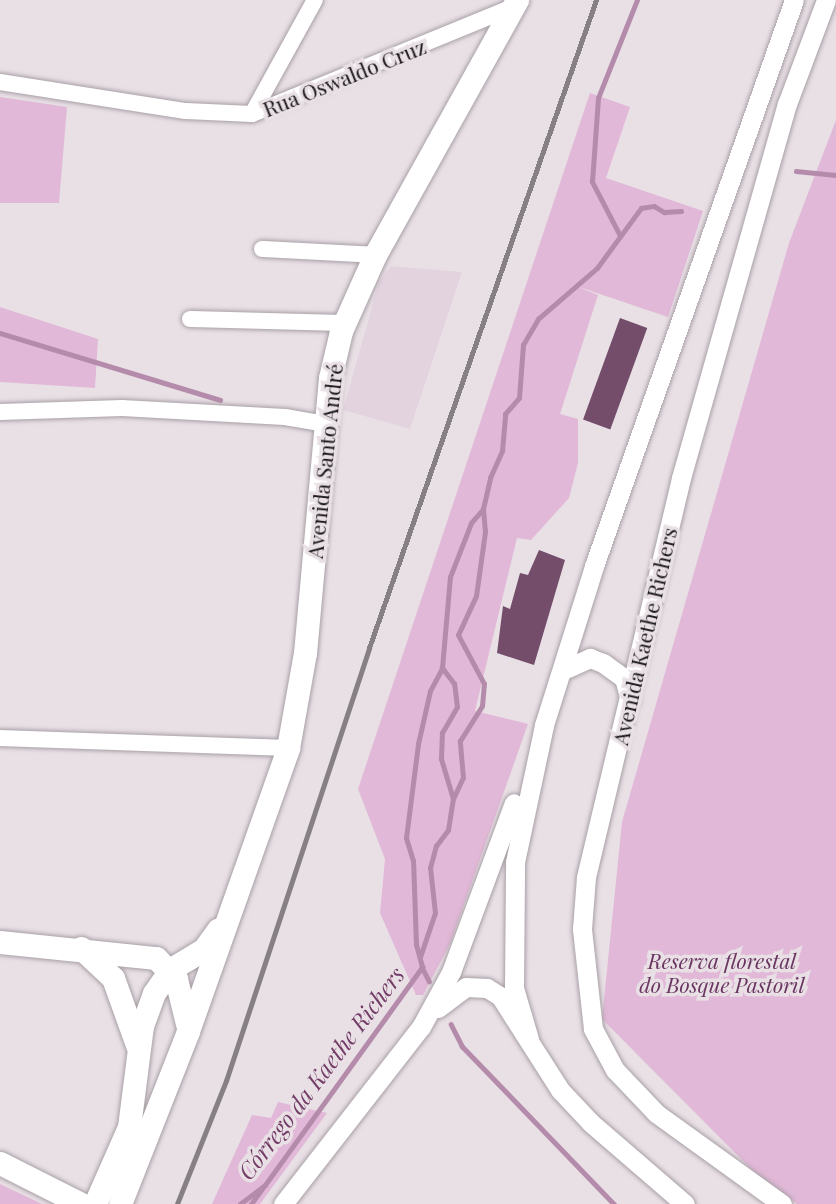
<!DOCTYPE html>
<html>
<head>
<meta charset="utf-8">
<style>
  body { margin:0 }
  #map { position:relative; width:836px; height:1204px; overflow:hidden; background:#e9e0e6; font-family:"Playfair Display",serif }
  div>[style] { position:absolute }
  .built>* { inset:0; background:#e3d3df }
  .green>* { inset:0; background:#e1b8d7 }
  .stream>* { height:4.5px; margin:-2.25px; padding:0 2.25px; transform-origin:2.25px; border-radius:2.25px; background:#b58bab }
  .building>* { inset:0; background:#734d6a; transform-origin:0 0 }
  .roads { filter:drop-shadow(0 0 2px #a8a0a6) drop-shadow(0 0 2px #a8a0a6) }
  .minor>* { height:16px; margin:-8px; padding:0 8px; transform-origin:8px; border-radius:8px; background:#fff }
  .major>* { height:19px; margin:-9.5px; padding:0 9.5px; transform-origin:9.5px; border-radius:9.5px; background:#fff }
  .highway>* { height:23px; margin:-11.5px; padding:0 11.5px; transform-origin:11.5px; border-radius:11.5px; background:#fff }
  .rail>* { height:4.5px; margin:-2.25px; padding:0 2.25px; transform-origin:2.25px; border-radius:2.25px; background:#867f84 }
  span { translate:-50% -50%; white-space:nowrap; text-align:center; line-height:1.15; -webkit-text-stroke:7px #e9e0e6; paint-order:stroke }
  .street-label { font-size:21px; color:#171416 }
  .park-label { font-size:21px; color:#6a3560; font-style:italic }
  .water-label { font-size:23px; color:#733d68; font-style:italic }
</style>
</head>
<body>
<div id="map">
  <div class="built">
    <div style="clip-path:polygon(391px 266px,462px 272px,410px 429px,343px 410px,379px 282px)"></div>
  </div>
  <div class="green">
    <div style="clip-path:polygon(590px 93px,630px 107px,606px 178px,703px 211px,668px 317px,576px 286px,598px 295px,560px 414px,578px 419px,578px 463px,569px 498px,531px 540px,517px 538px,475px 711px,528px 724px,450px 944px,423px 995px,416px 995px,380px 913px,385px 859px,358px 789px)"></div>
    <div style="clip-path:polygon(0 97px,67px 107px,59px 203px,0 203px)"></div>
    <div style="clip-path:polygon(836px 120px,836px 1204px,797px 1204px,753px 1171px,602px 1019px,622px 822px,789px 243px)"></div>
    <div style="clip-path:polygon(0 307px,98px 339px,95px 388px,0 382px)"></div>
    <div style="clip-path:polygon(278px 1102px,327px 1113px,260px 1204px,212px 1204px,252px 1115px,271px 1118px)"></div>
    <div style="clip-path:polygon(0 1184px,42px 1204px,0 1204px)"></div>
  </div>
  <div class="stream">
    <div style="left:796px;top:171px;width:40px;rotate:5.7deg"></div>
    <div style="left:620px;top:236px;width:61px;rotate:-117.4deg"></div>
    <div style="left:592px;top:182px;width:84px;rotate:-85.9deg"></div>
    <div style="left:598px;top:98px;width:105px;rotate:-68.3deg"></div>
    <div style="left:0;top:333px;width:230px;rotate:16.9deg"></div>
    <div style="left:453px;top:799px;width:23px;rotate:-65deg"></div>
    <div style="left:463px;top:778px;width:37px;rotate:-95deg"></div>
    <div style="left:460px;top:741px;width:41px;rotate:-57.8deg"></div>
    <div style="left:482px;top:706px;width:22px;rotate:-85deg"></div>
    <div style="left:484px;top:684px;width:55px;rotate:-118deg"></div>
    <div style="left:458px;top:635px;width:43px;rotate:-65.2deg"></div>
    <div style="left:476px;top:596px;width:65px;rotate:-82deg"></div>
    <div style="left:485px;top:532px;width:23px;rotate:-95deg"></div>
    <div style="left:420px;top:957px;width:46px;rotate:-71.2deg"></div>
    <div style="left:435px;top:913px;width:45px;rotate:-96.3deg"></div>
    <div style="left:430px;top:868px;width:23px;rotate:-75deg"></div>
    <div style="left:436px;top:846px;width:20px;rotate:-53deg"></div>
    <div style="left:448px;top:830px;width:31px;rotate:-81deg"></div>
    <div style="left:453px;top:799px;width:42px;rotate:-106.7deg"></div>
    <div style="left:441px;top:759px;width:26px;rotate:-88deg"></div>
    <div style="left:442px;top:733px;width:30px;rotate:-60deg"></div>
    <div style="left:457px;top:707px;width:23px;rotate:-97deg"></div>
    <div style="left:454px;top:684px;width:20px;rotate:-127deg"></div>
    <div style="left:422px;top:967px;width:16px;rotate:63deg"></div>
    <div style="left:451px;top:1024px;width:25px;rotate:63deg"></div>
    <div style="left:462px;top:1046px;width:219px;rotate:46.1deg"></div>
    <div style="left:240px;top:1204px;width:31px;rotate:-37deg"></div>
    <div style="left:265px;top:1185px;width:269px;rotate:-54.2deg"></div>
    <div style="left:422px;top:967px;width:23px;rotate:-105deg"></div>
    <div style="left:416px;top:945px;width:84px;rotate:-92deg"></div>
    <div style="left:413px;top:861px;width:24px;rotate:-107deg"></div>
    <div style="left:406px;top:838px;width:95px;rotate:-82.7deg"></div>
    <div style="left:418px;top:744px;width:54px;rotate:-77.2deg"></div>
    <div style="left:430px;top:691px;width:26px;rotate:-62deg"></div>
    <div style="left:442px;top:668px;width:91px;rotate:-85deg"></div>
    <div style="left:450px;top:577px;width:58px;rotate:-68.7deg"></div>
    <div style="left:471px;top:523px;width:18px;rotate:-49deg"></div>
    <div style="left:483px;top:509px;width:32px;rotate:-77deg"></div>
    <div style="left:490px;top:478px;width:30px;rotate:-66deg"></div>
    <div style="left:502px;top:451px;width:37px;rotate:-85deg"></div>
    <div style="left:505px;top:414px;width:21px;rotate:-49deg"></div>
    <div style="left:519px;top:398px;width:53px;rotate:-85.7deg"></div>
    <div style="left:523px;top:345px;width:30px;rotate:-60deg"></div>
    <div style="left:538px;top:319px;width:78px;rotate:-40.8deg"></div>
    <div style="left:597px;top:268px;width:74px;rotate:-53.7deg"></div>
    <div style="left:641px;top:208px;width:13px;rotate:-9deg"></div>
    <div style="left:654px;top:206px;width:12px;rotate:31deg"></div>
    <div style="left:664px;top:212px;width:17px;rotate:-3deg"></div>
    <div style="left:251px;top:1204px;width:19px;rotate:-54deg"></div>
  </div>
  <div class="building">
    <div style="left:620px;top:318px;width:29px;height:108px;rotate:20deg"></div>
    <div style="clip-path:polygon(539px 550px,565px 560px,534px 665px,497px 653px,503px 606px,510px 609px,520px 573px,528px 575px)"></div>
  </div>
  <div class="roads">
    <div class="minor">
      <div style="left:0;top:82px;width:188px;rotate:8.9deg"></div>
      <div style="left:186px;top:111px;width:66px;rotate:2.6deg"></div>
      <div style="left:252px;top:114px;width:284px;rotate:-22.3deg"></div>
      <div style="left:252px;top:114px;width:130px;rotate:-61.1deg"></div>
      <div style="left:262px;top:249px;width:113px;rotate:3deg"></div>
      <div style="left:190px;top:319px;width:154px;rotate:1.5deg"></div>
      <div style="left:0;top:412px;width:122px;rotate:-1.9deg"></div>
      <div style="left:122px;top:408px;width:163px;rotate:3.2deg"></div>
      <div style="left:285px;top:417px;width:42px;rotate:9.7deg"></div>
      <div style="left:0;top:738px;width:288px;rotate:2deg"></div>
    </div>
    <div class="major">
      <div style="left:563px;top:670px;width:30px;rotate:-24deg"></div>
      <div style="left:590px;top:658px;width:14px;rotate:21deg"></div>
      <div style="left:603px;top:663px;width:26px;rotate:36deg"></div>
      <div style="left:624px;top:678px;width:23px;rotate:75deg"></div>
      <div style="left:438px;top:1008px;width:35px;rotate:-37deg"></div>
      <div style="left:466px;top:987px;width:21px;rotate:3deg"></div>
      <div style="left:487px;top:988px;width:15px;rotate:32deg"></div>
      <div style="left:500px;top:996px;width:112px;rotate:57.4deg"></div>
      <div style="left:560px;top:1090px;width:45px;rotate:46.8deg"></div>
      <div style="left:591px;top:1123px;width:124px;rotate:40.8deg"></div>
      <div style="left:529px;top:1039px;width:53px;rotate:-106.4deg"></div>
      <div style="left:514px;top:988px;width:126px;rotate:-89.5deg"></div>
      <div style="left:515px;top:862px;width:140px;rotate:-78deg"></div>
      <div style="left:544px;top:725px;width:167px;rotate:-72.5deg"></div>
      <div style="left:594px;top:566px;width:600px;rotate:-70.54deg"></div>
      <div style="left:283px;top:1204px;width:224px;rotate:-52.1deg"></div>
      <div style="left:421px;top:1027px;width:63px;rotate:-61.4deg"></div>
      <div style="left:451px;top:972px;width:180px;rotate:-69.6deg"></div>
      <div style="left:782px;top:1204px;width:155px;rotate:-144.2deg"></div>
      <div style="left:656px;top:1113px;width:59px;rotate:-133.6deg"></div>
      <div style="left:615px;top:1070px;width:47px;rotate:-118.2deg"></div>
      <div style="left:593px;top:1029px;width:101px;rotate:-96.3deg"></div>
      <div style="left:582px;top:929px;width:52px;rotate:-85.6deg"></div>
      <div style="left:586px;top:877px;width:410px;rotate:-76.6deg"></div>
      <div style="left:681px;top:478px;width:389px;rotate:-74.2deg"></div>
      <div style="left:787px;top:104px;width:111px;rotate:-69.4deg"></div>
    </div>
    <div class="highway">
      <div style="left:0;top:942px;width:157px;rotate:5.9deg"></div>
      <div style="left:156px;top:958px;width:29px;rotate:46deg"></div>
      <div style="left:176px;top:979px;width:50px;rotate:76.2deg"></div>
      <div style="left:81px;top:948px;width:44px;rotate:43.2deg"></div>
      <div style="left:113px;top:978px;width:71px;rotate:70.3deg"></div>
      <div style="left:0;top:1163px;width:91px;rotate:26.8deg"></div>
      <div style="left:95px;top:1204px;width:84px;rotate:-66.2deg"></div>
      <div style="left:129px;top:1127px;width:102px;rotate:-82.7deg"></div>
      <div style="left:142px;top:1026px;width:35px;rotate:-70deg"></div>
      <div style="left:154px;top:993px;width:29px;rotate:-55deg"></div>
      <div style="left:171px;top:969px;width:39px;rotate:-31deg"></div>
      <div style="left:204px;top:949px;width:24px;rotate:-54deg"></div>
      <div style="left:120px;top:1204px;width:186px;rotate:-68.5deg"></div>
      <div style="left:188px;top:1031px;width:300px;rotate:-70.5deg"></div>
      <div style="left:288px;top:748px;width:97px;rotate:-79.9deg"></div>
      <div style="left:305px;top:653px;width:276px;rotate:-84.8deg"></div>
      <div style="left:330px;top:378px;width:48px;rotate:-76.8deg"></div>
      <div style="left:341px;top:331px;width:83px;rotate:-65.9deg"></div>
      <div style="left:375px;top:255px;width:292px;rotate:-60.9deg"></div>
    </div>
  </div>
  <div class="rail">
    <div style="left:177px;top:1204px;width:132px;rotate:-68.3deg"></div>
    <div style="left:226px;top:1081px;width:456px;rotate:-71.7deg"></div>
    <div style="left:369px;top:648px;width:687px;rotate:-70.69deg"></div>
  </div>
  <div class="street-label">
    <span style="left:344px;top:77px;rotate:-22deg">Rua Oswaldo Cruz</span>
    <span style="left:324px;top:461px;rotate:-84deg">Avenida Santo André</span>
    <span style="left:644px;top:636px;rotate:-77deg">Avenida Kaethe Richers</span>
  </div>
  <div class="park-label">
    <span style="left:722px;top:972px">Reserva florestal<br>do Bosque Pastoril</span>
  </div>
  <div class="water-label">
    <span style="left:321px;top:1073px;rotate:-53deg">Córrego da Kaethe Richers</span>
  </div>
</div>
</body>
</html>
